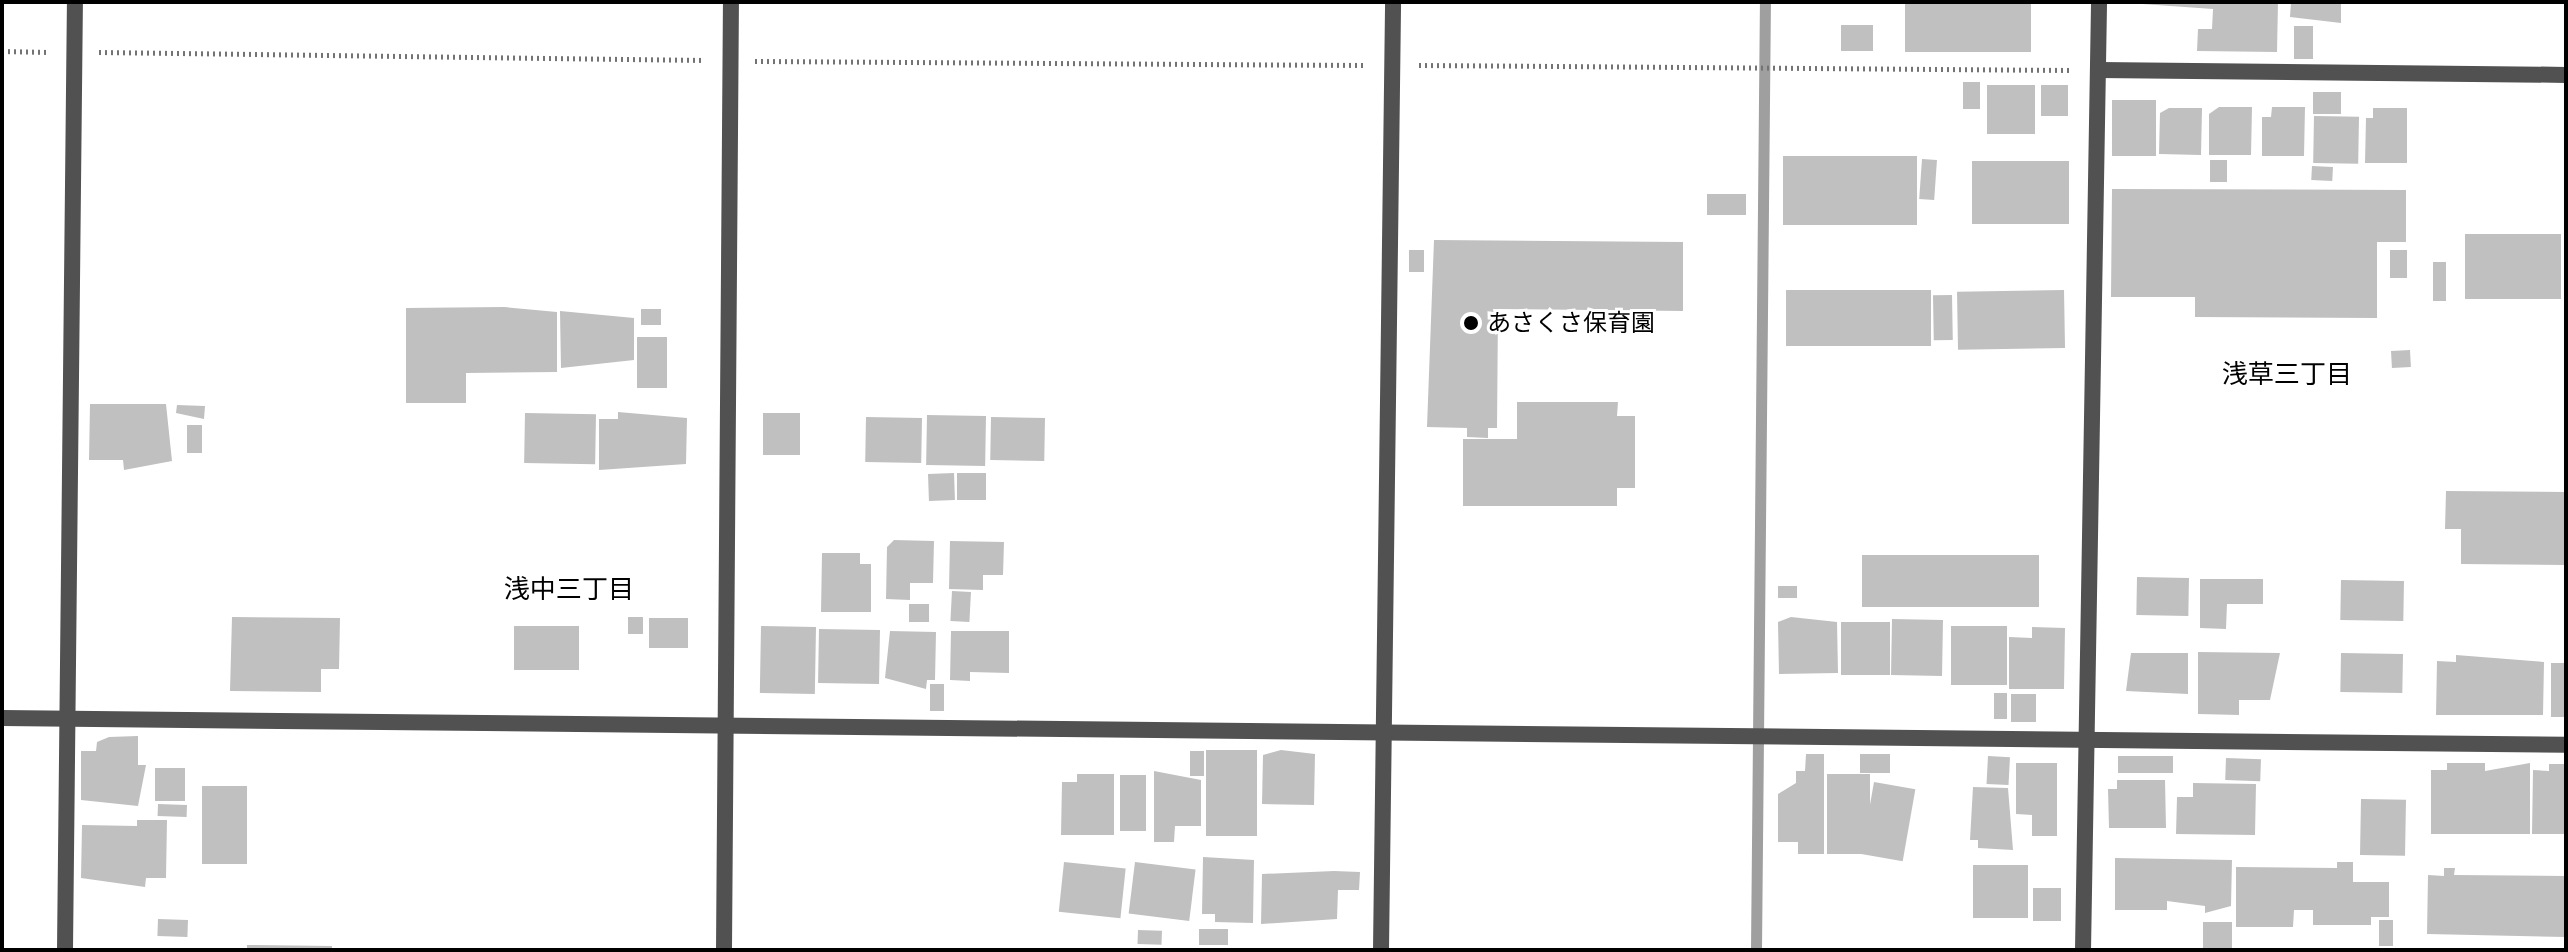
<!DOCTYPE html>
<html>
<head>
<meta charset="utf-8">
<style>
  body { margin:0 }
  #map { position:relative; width:2568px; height:952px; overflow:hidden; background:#fff; font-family:Quicksand,"Noto Sans JP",sans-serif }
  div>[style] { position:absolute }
  .stream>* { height:11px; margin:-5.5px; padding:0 5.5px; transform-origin:5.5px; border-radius:5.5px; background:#9f9f9f }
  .building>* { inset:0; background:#c0c0c0; transform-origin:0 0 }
  .path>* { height:5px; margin-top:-2.5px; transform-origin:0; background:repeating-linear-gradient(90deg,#737373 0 2px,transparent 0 6px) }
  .minor>* { height:16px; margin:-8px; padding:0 8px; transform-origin:8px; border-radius:8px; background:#515151 }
  .tertiary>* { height:16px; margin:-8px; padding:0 8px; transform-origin:8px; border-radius:8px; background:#515151 }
  .dots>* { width:22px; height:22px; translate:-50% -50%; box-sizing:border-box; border:4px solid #fff; border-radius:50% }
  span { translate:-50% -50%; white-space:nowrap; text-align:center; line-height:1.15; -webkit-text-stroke:6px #fff; paint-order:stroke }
  .poi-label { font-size:24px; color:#000 }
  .left { translate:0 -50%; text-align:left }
  .neighbourhood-label { font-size:26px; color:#000 }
  .frame { position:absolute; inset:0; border:4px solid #000; pointer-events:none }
</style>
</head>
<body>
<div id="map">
  <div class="stream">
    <div style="left:1756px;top:950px;width:948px;rotate:-89.46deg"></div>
  </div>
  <div class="building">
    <div style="left:1905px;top:2px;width:126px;height:50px"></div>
    <div style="clip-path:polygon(2114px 2px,2278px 2px,2277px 52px,2197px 51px,2198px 29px,2212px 29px,2213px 9px)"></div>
    <div style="clip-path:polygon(2291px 2px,2341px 2px,2341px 23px,2290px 17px)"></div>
    <div style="left:1841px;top:25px;width:32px;height:26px"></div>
    <div style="left:2294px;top:26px;width:19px;height:33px"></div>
    <div style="left:1963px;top:82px;width:17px;height:27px"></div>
    <div style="left:1987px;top:85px;width:48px;height:49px"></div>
    <div style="left:2041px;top:85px;width:27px;height:31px"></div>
    <div style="left:2313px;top:92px;width:28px;height:22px"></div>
    <div style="left:2112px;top:100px;width:44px;height:56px"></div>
    <div style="clip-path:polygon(2219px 107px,2252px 107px,2251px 155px,2209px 155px,2209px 114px)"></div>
    <div style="clip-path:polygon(2272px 107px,2305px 107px,2304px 156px,2262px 156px,2262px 117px,2271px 117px)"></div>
    <div style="clip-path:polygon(2169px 108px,2202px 108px,2201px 155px,2159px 154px,2160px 113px)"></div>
    <div style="clip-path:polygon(2373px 108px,2407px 108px,2407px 163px,2365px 163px,2366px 118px,2373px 118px)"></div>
    <div style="left:2314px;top:116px;width:45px;height:47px;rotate:1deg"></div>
    <div style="left:1783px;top:156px;width:134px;height:69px"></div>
    <div style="left:1922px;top:159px;width:15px;height:40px;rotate:4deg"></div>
    <div style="left:2210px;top:160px;width:17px;height:22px"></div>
    <div style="left:1972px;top:161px;width:97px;height:63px"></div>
    <div style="left:2312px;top:166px;width:21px;height:14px;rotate:3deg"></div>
    <div style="clip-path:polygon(2112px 189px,2406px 190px,2406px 242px,2377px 242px,2377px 318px,2195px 317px,2195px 297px,2111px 297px)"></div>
    <div style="left:1746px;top:194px;width:21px;height:39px;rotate:90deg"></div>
    <div style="left:2561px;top:234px;width:65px;height:96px;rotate:90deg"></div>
    <div style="clip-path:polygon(1434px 240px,1683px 242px,1683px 311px,1498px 309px,1497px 428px,1488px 428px,1488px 438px,1467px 437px,1467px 428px,1427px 427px)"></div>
    <div style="left:1409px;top:250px;width:15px;height:22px"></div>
    <div style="left:2390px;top:250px;width:17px;height:28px"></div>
    <div style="left:2433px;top:262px;width:13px;height:39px"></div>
    <div style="left:1931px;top:290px;width:56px;height:145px;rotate:90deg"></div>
    <div style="left:2064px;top:290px;width:58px;height:107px;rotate:89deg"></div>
    <div style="left:1952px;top:295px;width:45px;height:19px;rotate:89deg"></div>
    <div style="clip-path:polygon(504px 307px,557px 312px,557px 372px,466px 373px,466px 403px,406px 403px,406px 308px)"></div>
    <div style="left:641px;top:309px;width:20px;height:16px"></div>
    <div style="clip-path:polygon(560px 311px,634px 318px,634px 360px,561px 368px)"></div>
    <div style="left:637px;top:337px;width:30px;height:51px"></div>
    <div style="left:2410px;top:350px;width:17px;height:19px;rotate:87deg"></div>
    <div style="clip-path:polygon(1517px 402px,1618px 402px,1617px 416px,1635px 416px,1635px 488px,1617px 488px,1617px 506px,1463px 506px,1463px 439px,1517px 439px)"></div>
    <div style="clip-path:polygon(90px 404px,166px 404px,172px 461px,124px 470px,123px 460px,89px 460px)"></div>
    <div style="clip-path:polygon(177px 405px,205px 406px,204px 419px,176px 413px)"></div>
    <div style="clip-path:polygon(618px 412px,687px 418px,686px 464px,599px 470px,599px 419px,618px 419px)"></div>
    <div style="left:525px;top:413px;width:71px;height:50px;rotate:1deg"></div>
    <div style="left:763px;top:413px;width:37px;height:42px"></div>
    <div style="left:927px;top:415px;width:59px;height:50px;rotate:1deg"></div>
    <div style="left:866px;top:417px;width:56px;height:45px;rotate:1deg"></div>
    <div style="left:991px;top:417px;width:54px;height:43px;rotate:1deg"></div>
    <div style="left:187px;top:425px;width:15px;height:28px"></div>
    <div style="left:954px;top:473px;width:27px;height:26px;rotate:88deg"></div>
    <div style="left:957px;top:473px;width:29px;height:27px"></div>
    <div style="clip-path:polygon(2446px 491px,2566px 492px,2566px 565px,2461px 564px,2461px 529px,2445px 529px)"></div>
    <div style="clip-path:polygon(894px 540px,934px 541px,933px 583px,910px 583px,910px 600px,886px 599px,887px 547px)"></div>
    <div style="clip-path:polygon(950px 541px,1004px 542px,1003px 575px,983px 575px,983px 590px,949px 589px)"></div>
    <div style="clip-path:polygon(822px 553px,860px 553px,860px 564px,871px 564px,871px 612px,821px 612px)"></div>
    <div style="left:1862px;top:555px;width:177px;height:52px"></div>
    <div style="left:2137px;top:577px;width:52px;height:38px;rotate:1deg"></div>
    <div style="clip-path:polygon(2200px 579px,2263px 579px,2263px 604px,2227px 604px,2226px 629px,2200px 628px)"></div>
    <div style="left:2341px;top:580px;width:63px;height:40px;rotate:1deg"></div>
    <div style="left:1797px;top:586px;width:12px;height:19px;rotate:90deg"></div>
    <div style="left:952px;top:591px;width:19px;height:30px;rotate:3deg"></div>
    <div style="left:909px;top:604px;width:20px;height:18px"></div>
    <div style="clip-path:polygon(232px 617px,340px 618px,339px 669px,321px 669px,321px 692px,230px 691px)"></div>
    <div style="left:628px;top:617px;width:15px;height:17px"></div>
    <div style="clip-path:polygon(1791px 617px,1837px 622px,1838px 673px,1779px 674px,1778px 622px)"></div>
    <div style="left:688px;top:618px;width:30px;height:39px;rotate:90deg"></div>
    <div style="left:1892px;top:619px;width:51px;height:56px;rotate:1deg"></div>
    <div style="left:1841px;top:622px;width:49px;height:53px"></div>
    <div style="left:514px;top:626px;width:65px;height:44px"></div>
    <div style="left:761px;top:626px;width:55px;height:67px;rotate:1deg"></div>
    <div style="left:1951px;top:626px;width:56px;height:59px"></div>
    <div style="clip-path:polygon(2032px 627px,2065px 628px,2064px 689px,2009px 689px,2009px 637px,2032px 638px)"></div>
    <div style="left:819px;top:629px;width:61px;height:54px;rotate:1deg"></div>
    <div style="clip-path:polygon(890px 631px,936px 632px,935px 680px,927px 680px,926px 689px,885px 678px)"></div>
    <div style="clip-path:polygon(951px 631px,1009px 631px,1009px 673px,970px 672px,970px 681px,950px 680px)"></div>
    <div style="clip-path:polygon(2198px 652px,2280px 653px,2270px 700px,2239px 700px,2239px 715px,2198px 714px)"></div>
    <div style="clip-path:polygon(2131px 653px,2188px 653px,2188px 694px,2126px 691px)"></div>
    <div style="left:2341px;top:653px;width:62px;height:39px;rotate:1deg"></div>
    <div style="clip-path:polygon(2456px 655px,2544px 662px,2543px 715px,2436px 715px,2437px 661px,2456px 662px)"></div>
    <div style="left:2551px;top:663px;width:15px;height:54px"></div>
    <div style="left:930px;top:684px;width:14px;height:27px"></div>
    <div style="left:1994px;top:693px;width:13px;height:26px"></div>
    <div style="left:2011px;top:694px;width:25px;height:28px"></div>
    <div style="clip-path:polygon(138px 736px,138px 765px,146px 765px,138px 806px,81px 800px,81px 751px,96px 751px,97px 742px,109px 737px)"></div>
    <div style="left:1206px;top:750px;width:51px;height:86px"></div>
    <div style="clip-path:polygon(1281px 750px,1315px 754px,1314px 805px,1262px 804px,1263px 755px)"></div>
    <div style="left:1190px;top:751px;width:14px;height:25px"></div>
    <div style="clip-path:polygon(1806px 754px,1824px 754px,1824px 854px,1798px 854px,1798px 842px,1778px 842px,1778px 794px,1796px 783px,1796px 771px,1805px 771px)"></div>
    <div style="left:1860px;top:754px;width:30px;height:19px"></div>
    <div style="left:1988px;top:756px;width:22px;height:28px;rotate:3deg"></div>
    <div style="left:2118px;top:756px;width:55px;height:17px"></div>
    <div style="left:2226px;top:758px;width:35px;height:22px;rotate:2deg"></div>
    <div style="clip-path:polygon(2016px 763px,2057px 763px,2057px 836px,2032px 836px,2032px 815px,2016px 814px)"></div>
    <div style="clip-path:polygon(2447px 763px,2485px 763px,2485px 771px,2530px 763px,2530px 834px,2431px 834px,2431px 770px,2447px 770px)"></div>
    <div style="clip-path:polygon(2549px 764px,2566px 764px,2566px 834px,2532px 834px,2533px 770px,2549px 771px)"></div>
    <div style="left:155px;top:768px;width:30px;height:33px"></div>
    <div style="clip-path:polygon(1154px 771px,1201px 780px,1201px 826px,1175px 826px,1174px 842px,1154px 842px)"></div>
    <div style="clip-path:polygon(1077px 774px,1114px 774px,1114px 835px,1061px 835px,1062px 782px,1077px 782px)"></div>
    <div style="left:1827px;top:774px;width:43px;height:80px"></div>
    <div style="left:1120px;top:775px;width:26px;height:56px"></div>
    <div style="clip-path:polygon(2117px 780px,2165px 780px,2166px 828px,2109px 828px,2108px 789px,2117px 789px)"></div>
    <div style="left:1874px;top:782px;width:42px;height:73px;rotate:10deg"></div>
    <div style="clip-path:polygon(2193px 783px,2256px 784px,2255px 835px,2176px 834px,2177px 797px,2193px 797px)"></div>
    <div style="left:202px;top:786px;width:45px;height:78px"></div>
    <div style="clip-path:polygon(1973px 787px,2008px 788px,2013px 850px,1978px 848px,1978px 840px,1970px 840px)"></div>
    <div style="left:2361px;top:799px;width:45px;height:56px;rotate:1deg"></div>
    <div style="left:158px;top:804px;width:29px;height:12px;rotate:2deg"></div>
    <div style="clip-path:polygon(137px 820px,167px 820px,166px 878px,146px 878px,145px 887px,81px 878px,82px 825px,137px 826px)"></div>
    <div style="clip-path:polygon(1203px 857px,1254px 860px,1253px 923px,1215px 922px,1215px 914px,1202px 914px)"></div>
    <div style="clip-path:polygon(2115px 858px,2232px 860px,2231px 906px,2205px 913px,2205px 906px,2167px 901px,2167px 910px,2115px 910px)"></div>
    <div style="left:1064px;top:862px;width:62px;height:50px;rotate:6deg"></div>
    <div style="left:1135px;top:862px;width:61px;height:52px;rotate:7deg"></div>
    <div style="clip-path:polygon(2337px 862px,2353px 862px,2353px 882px,2389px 882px,2389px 917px,2371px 917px,2371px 925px,2313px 925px,2313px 910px,2294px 910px,2293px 927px,2236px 927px,2236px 867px,2337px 868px)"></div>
    <div style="left:1973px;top:865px;width:55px;height:53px"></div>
    <div style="clip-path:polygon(2444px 868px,2455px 868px,2454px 875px,2566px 876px,2566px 937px,2427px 934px,2428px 875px,2444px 876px)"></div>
    <div style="clip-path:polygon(1334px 871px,1360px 872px,1359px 890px,1338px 890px,1337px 919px,1261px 924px,1262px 874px)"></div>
    <div style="left:2033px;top:888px;width:28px;height:33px"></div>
    <div style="left:158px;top:919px;width:30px;height:17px;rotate:2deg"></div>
    <div style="left:2379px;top:920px;width:14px;height:26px"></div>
    <div style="left:2203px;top:922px;width:29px;height:28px"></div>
    <div style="left:1199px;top:929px;width:29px;height:16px"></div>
    <div style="left:1138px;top:930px;width:24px;height:14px;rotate:2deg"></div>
    <div style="clip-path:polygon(247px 945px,332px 946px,332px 950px,247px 950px)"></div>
  </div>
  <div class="path">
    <div style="left:2px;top:51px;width:47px;rotate:1.2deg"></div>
    <div style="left:99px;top:52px;width:606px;rotate:0.76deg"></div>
    <div style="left:755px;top:61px;width:610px;rotate:0.38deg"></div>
    <div style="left:1419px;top:65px;width:654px;rotate:0.44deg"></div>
  </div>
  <div class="minor">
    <div style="left:2099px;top:70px;width:467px;rotate:0.6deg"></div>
    <div style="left:2px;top:718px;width:2564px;rotate:0.6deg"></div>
    <div style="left:65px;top:950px;width:948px;rotate:-89.4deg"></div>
    <div style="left:1381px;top:950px;width:948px;rotate:-89.27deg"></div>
    <div style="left:2083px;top:950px;width:948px;rotate:-89.03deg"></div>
  </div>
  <div class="tertiary">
    <div style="left:724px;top:950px;width:948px;rotate:-89.58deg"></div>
  </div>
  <div class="dots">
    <div style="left:1471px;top:323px;background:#000"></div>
  </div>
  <div class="poi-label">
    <span class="left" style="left:1487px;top:323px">あさくさ保育園</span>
  </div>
  <div class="neighbourhood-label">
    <span style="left:2287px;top:374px">浅草三丁目</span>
    <span style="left:569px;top:589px">浅中三丁目</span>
  </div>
  <div class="frame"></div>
</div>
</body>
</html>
